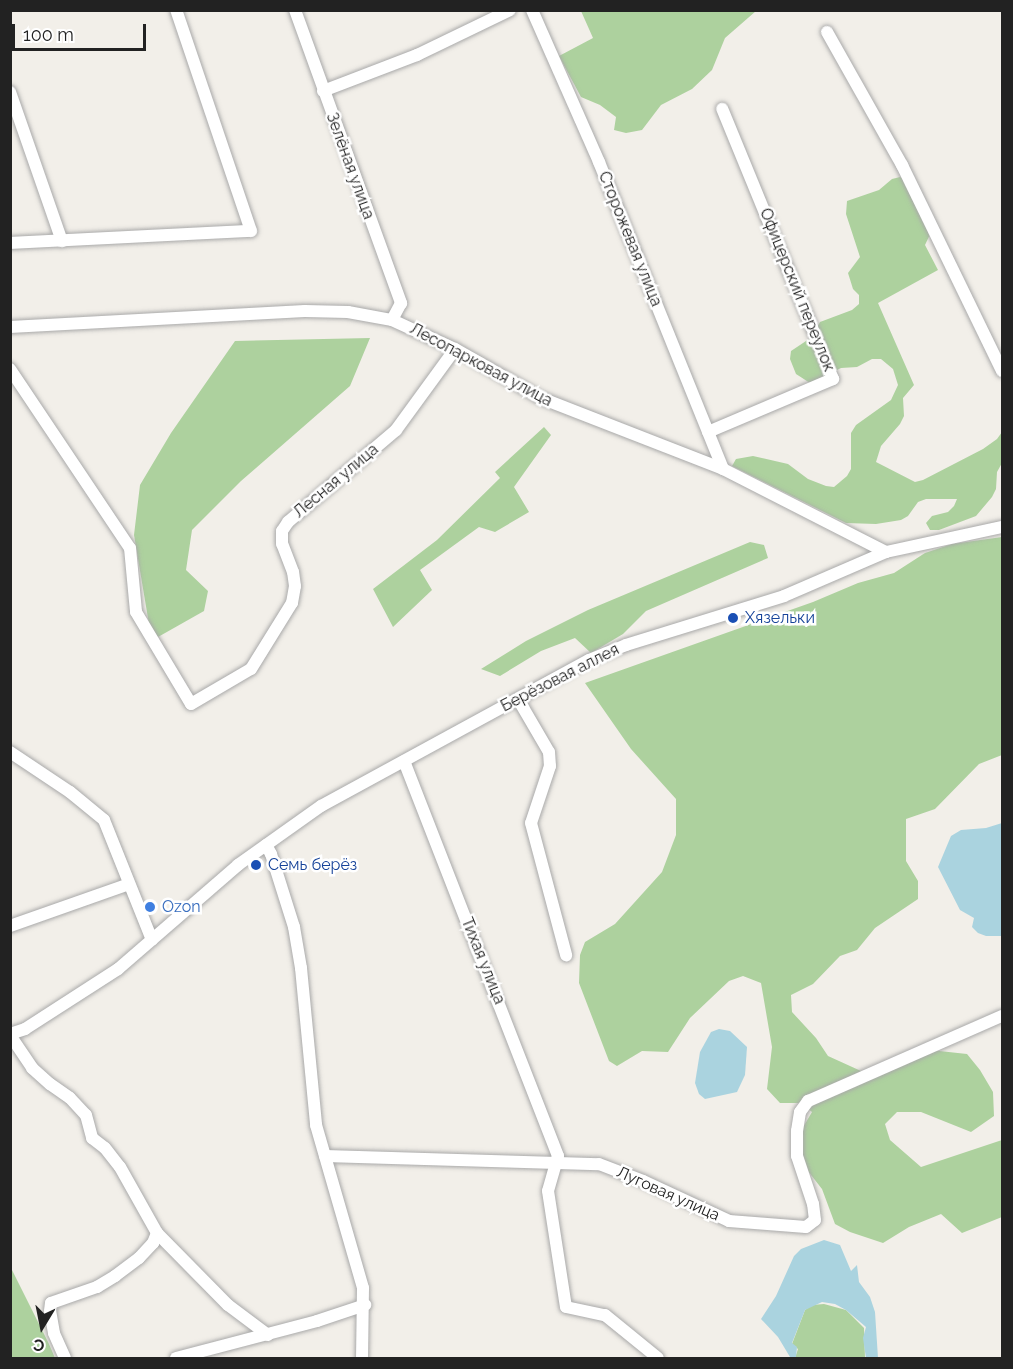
<!DOCTYPE html>
<html>
<head>
<meta charset="utf-8">
<style>
  body { margin:0 }
  #map { position:relative; width:1013px; height:1369px; overflow:hidden; background:#f2efe9; font-family:Raleway,sans-serif }
  div>[style] { position:absolute }
  .forest>* { inset:0; background:#add19e }
  .water>* { inset:0; background:#aad3df }
  .roads { filter:drop-shadow(0 0 2px #a9a9a9) drop-shadow(0 0 2px #a9a9a9) }
  .minor>* { height:12px; margin:-6px; padding:0 6px; transform-origin:6px; border-radius:6px; background:#fff }
  .dots>* { width:16px; height:16px; translate:-50% -50%; box-sizing:border-box; border:3px solid #fff; border-radius:50% }
  span { translate:-50% -50%; white-space:nowrap; text-align:center; line-height:1.15; -webkit-text-stroke:5px #fff; paint-order:stroke }
  .street-label { font-size:16px; color:#222 }
  .transit-label { font-size:16px; color:#164399 }
  .left { translate:0 -50%; text-align:left }
  .shop-label { font-size:16px; color:#366cbe }
  .frame { position:absolute; inset:0; border:12px solid #222; pointer-events:none }
  .north { position:absolute; left:12px; top:1297px; width:60px; height:60px; -webkit-text-stroke:4px #fff; paint-order:stroke; rotate:190deg; font-size:16px; font-weight:700; line-height:24px; text-align:center; color:#222 }
  .north::after { content:''; display:block; margin:auto; width:21px; height:27px; background:#222; clip-path:polygon(50% 0,100% 100%,50% 72%,0 100%) }
  .scale { position:absolute; left:12px; top:24px; width:134px; height:27px; box-sizing:border-box; border:3px solid #222; border-top:0; padding-left:8px; font-size:18px; line-height:21px; white-space:nowrap; color:#222; -webkit-text-stroke:4px #fff; paint-order:stroke }
</style>
</head>
<body>
<div id="map">
  <div class="forest">
    <div style="clip-path:polygon(581px 11px,756px 11px,725px 38px,712px 70px,692px 89px,661px 105px,642px 130px,626px 133px,614px 130px,616px 117px,600px 105px,581px 97px,559px 56px,593px 38px)"></div>
    <div style="clip-path:polygon(900px 177px,909px 181px,934px 226px,925px 245px,938px 270px,878px 303px,914px 385px,903px 398px,904px 416px,900px 424px,881px 446px,876px 462px,915px 482px,923px 480px,983px 449px,997px 439px,1002px 432px,1002px 463px,997px 472px,996px 489px,992px 497px,976px 516px,939px 530px,930px 530px,926px 523px,932px 516px,948px 512px,954px 506px,957px 499px,926px 499px,918px 502px,908px 516px,901px 520px,876px 524px,846px 523px,732px 466px,736px 459px,753px 456px,788px 464px,808px 479px,826px 486px,834px 487px,847px 476px,851px 469px,851px 433px,856px 425px,891px 400px,898px 385px,893px 369px,881px 359px,872px 359px,857px 367px,841px 368px,810px 383px,796px 374px,790px 359px,791px 351px,812px 337px,820px 322px,852px 310px,859px 304px,859px 295px,853px 289px,848px 273px,860px 257px,846px 214px,847px 201px,879px 190px,892px 179px)"></div>
    <div style="clip-path:polygon(370px 338px,350px 386px,241px 481px,192px 530px,186px 570px,208px 591px,204px 611px,158px 637px,150px 630px,134px 535px,140px 485px,171px 433px,235px 341px)"></div>
    <div style="clip-path:polygon(544px 427px,551px 435px,514px 487px,529px 512px,495px 532px,479px 527px,420px 570px,432px 590px,393px 627px,373px 589px,437px 540px,500px 478px,495px 472px)"></div>
    <div style="clip-path:polygon(1002px 537px,1002px 755px,979px 764px,935px 809px,906px 819px,906px 861px,918px 881px,918px 899px,875px 928px,857px 950px,840px 956px,813px 984px,791px 995px,792px 1012px,816px 1038px,828px 1056px,872px 1076px,930px 1050px,967px 1054px,980px 1070px,993px 1092px,994px 1116px,971px 1132px,921px 1112px,897px 1112px,885px 1124px,890px 1140px,921px 1167px,1002px 1140px,1002px 1217px,962px 1233px,941px 1214px,909px 1227px,883px 1243px,850px 1232px,835px 1224px,822px 1189px,804px 1166px,797px 1147px,802px 1129px,812px 1112px,801px 1103px,780px 1103px,767px 1089px,772px 1047px,761px 983px,743px 976px,729px 981px,690px 1018px,668px 1052px,642px 1051px,617px 1066px,609px 1061px,579px 983px,580px 955px,585px 942px,615px 924px,662px 872px,676px 835px,676px 799px,631px 749px,585px 683px,813px 602px,858px 583px,894px 573px,925px 553px,952px 544px)"></div>
    <div style="clip-path:polygon(750px 542px,764px 545px,768px 558px,646px 611px,623px 634px,591px 653px,575px 638px,541px 651px,500px 676px,481px 669px,526px 641px,588px 610px)"></div>
    <div style="clip-path:polygon(11px 1268px,49px 1344px,55px 1358px,11px 1358px)"></div>
    <div style="clip-path:polygon(824px 1304px,846px 1310px,864px 1328px,865px 1358px,795px 1358px,798px 1349px,792px 1344px,805px 1310px,812px 1305px)"></div>
  </div>
  <div class="water">
    <div style="clip-path:polygon(1002px 823px,1002px 936px,986px 936px,978px 933px,972px 927px,974px 918px,960px 910px,938px 867px,951px 836px,961px 830px,986px 828px)"></div>
    <div style="clip-path:polygon(719px 1029px,730px 1031px,747px 1047px,745px 1075px,737px 1092px,705px 1099px,699px 1094px,695px 1083px,700px 1052px,711px 1032px)"></div>
    <div style="clip-path:polygon(824px 1240px,840px 1245px,851px 1271px,857px 1265px,859px 1282px,870px 1297px,875px 1312px,878px 1358px,866px 1358px,863px 1338px,866px 1327px,846px 1310px,835px 1304px,822px 1302px,805px 1310px,792px 1343px,797px 1347px,796px 1357px,790px 1357px,778px 1337px,761px 1319px,776px 1296px,794px 1256px,801px 1249px)"></div>
  </div>
  <div class="roads">
    <div class="minor">
      <div style="left:295px;top:10px;width:312px;rotate:70.1deg"></div>
      <div style="left:401px;top:303px;width:19px;rotate:118deg"></div>
      <div style="left:532px;top:10px;width:166px;rotate:66.2deg"></div>
      <div style="left:599px;top:162px;width:331px;rotate:68deg"></div>
      <div style="left:827px;top:32px;width:153px;rotate:60.6deg"></div>
      <div style="left:902px;top:165px;width:229px;rotate:64.1deg"></div>
      <div style="left:323px;top:91px;width:101px;rotate:-21deg"></div>
      <div style="left:417px;top:55px;width:103px;rotate:-25.8deg"></div>
      <div style="left:10px;top:92px;width:158px;rotate:70.8deg"></div>
      <div style="left:10px;top:243px;width:241px;rotate:-2.9deg"></div>
      <div style="left:251px;top:231px;width:233px;rotate:-108.7deg"></div>
      <div style="left:10px;top:327px;width:295px;rotate:-3.1deg"></div>
      <div style="left:305px;top:311px;width:43px;rotate:1.3deg"></div>
      <div style="left:348px;top:312px;width:45px;rotate:10.3deg"></div>
      <div style="left:392px;top:320px;width:69px;rotate:24.7deg"></div>
      <div style="left:455px;top:349px;width:99px;rotate:29.7deg"></div>
      <div style="left:541px;top:398px;width:195px;rotate:21.3deg"></div>
      <div style="left:723px;top:469px;width:183px;rotate:27deg"></div>
      <div style="left:10px;top:369px;width:216px;rotate:56.2deg"></div>
      <div style="left:130px;top:548px;width:64px;rotate:84.6deg"></div>
      <div style="left:136px;top:612px;width:107px;rotate:59.1deg"></div>
      <div style="left:191px;top:704px;width:69px;rotate:-30.3deg"></div>
      <div style="left:251px;top:669px;width:78px;rotate:-58.2deg"></div>
      <div style="left:292px;top:603px;width:17px;rotate:-80deg"></div>
      <div style="left:295px;top:586px;width:14px;rotate:-98deg"></div>
      <div style="left:293px;top:572px;width:30px;rotate:-111deg"></div>
      <div style="left:282px;top:544px;width:13px;rotate:-90deg"></div>
      <div style="left:282px;top:531px;width:11px;rotate:-56deg"></div>
      <div style="left:288px;top:522px;width:142px;rotate:-40.4deg"></div>
      <div style="left:396px;top:430px;width:100px;rotate:-53.9deg"></div>
      <div style="left:708px;top:432px;width:136px;rotate:-23deg"></div>
      <div style="left:833px;top:379px;width:292px;rotate:-112.3deg"></div>
      <div style="left:518px;top:699px;width:61px;rotate:59.7deg"></div>
      <div style="left:549px;top:752px;width:14px;rotate:86deg"></div>
      <div style="left:550px;top:766px;width:60px;rotate:108.4deg"></div>
      <div style="left:531px;top:823px;width:137px;rotate:75.1deg"></div>
      <div style="left:10px;top:752px;width:72px;rotate:33.7deg"></div>
      <div style="left:70px;top:792px;width:44px;rotate:39.5deg"></div>
      <div style="left:104px;top:820px;width:129px;rotate:68.2deg"></div>
      <div style="left:404px;top:761px;width:424px;rotate:68.7deg"></div>
      <div style="left:558px;top:1156px;width:36px;rotate:106deg"></div>
      <div style="left:548px;top:1191px;width:117px;rotate:81.2deg"></div>
      <div style="left:566px;top:1307px;width:40px;rotate:12deg"></div>
      <div style="left:605px;top:1315px;width:68px;rotate:39.1deg"></div>
      <div style="left:266px;top:845px;width:10px;rotate:61deg"></div>
      <div style="left:271px;top:854px;width:77px;rotate:72.5deg"></div>
      <div style="left:294px;top:927px;width:42px;rotate:80.3deg"></div>
      <div style="left:301px;top:968px;width:158px;rotate:84.5deg"></div>
      <div style="left:316px;top:1125px;width:170px;rotate:73.9deg"></div>
      <div style="left:363px;top:1288px;width:70px;rotate:90.8deg"></div>
      <div style="left:10px;top:926px;width:126px;rotate:-19.4deg"></div>
      <div style="left:10px;top:1034px;width:16px;rotate:-18deg"></div>
      <div style="left:25px;top:1029px;width:111px;rotate:-32.8deg"></div>
      <div style="left:118px;top:969px;width:159px;rotate:-40.9deg"></div>
      <div style="left:238px;top:865px;width:102px;rotate:-35.4deg"></div>
      <div style="left:321px;top:806px;width:305px;rotate:-28.6deg"></div>
      <div style="left:589px;top:660px;width:40px;rotate:-22deg"></div>
      <div style="left:626px;top:645px;width:165px;rotate:-17.2deg"></div>
      <div style="left:784px;top:596px;width:111px;rotate:-23.3deg"></div>
      <div style="left:886px;top:552px;width:119px;rotate:-12.2deg"></div>
      <div style="left:10px;top:1035px;width:40px;rotate:56deg"></div>
      <div style="left:32px;top:1068px;width:24px;rotate:42deg"></div>
      <div style="left:50px;top:1084px;width:24px;rotate:35deg"></div>
      <div style="left:70px;top:1098px;width:23px;rotate:47deg"></div>
      <div style="left:86px;top:1115px;width:24px;rotate:75deg"></div>
      <div style="left:92px;top:1138px;width:16px;rotate:38deg"></div>
      <div style="left:105px;top:1148px;width:24px;rotate:52deg"></div>
      <div style="left:120px;top:1167px;width:76px;rotate:60.7deg"></div>
      <div style="left:157px;top:1233px;width:101px;rotate:45.4deg"></div>
      <div style="left:228px;top:1305px;width:50px;rotate:36.9deg"></div>
      <div style="left:325px;top:1156px;width:274px;rotate:1.7deg"></div>
      <div style="left:599px;top:1164px;width:47px;rotate:21.1deg"></div>
      <div style="left:643px;top:1181px;width:95px;rotate:24.9deg"></div>
      <div style="left:729px;top:1221px;width:77px;rotate:4.5deg"></div>
      <div style="left:806px;top:1227px;width:11px;rotate:-38deg"></div>
      <div style="left:815px;top:1220px;width:16px;rotate:-97deg"></div>
      <div style="left:813px;top:1204px;width:51px;rotate:-108.4deg"></div>
      <div style="left:797px;top:1156px;width:25px;rotate:-90deg"></div>
      <div style="left:797px;top:1131px;width:19px;rotate:-81deg"></div>
      <div style="left:800px;top:1112px;width:14px;rotate:-54deg"></div>
      <div style="left:808px;top:1101px;width:212px;rotate:-23.7deg"></div>
      <div style="left:65px;top:1358px;width:27px;rotate:-114deg"></div>
      <div style="left:54px;top:1333px;width:22px;rotate:-100deg"></div>
      <div style="left:50px;top:1311px;width:8px;rotate:-83deg"></div>
      <div style="left:51px;top:1303px;width:49px;rotate:-19.2deg"></div>
      <div style="left:97px;top:1287px;width:21px;rotate:-31deg"></div>
      <div style="left:115px;top:1276px;width:30px;rotate:-37deg"></div>
      <div style="left:139px;top:1258px;width:21px;rotate:-47deg"></div>
      <div style="left:153px;top:1243px;width:11px;rotate:-68deg"></div>
      <div style="left:176px;top:1358px;width:146px;rotate:-14.7deg"></div>
      <div style="left:317px;top:1321px;width:51px;rotate:-18.4deg"></div>
    </div>
  </div>
  <div class="dots">
    <div style="left:733px;top:618px;background:#1a4fb4"></div>
    <div style="left:256px;top:865px;background:#1a4fb4"></div>
    <div style="left:150px;top:907px;background:#3f7fe0"></div>
  </div>
  <div class="street-label">
    <span style="left:350px;top:166px;rotate:70deg">Зелёная улица</span>
    <span style="left:630px;top:239px;rotate:68deg">Сторожевая улица</span>
    <span style="left:797px;top:290px;rotate:68deg">Офицерский переулок</span>
    <span style="left:481px;top:365px;rotate:28deg">Лесопарковая улица</span>
    <span style="left:336px;top:481px;rotate:-40deg">Лесная улица</span>
    <span style="left:560px;top:678px;rotate:-27deg">Берёзовая аллея</span>
    <span style="left:483px;top:961px;rotate:68deg">Тихая улица</span>
    <span style="left:668px;top:1194px;rotate:24deg">Луговая улица</span>
  </div>
  <div class="transit-label">
    <span class="left" style="left:745px;top:618px">Хязельки</span>
    <span class="left" style="left:268px;top:865px">Семь берёз</span>
  </div>
  <div class="shop-label">
    <span class="left" style="left:162px;top:907px">Ozon</span>
  </div>
  <div class="frame"></div>
  <div class="north">С</div>
  <div class="scale">100 m</div>
</div>
</body>
</html>
